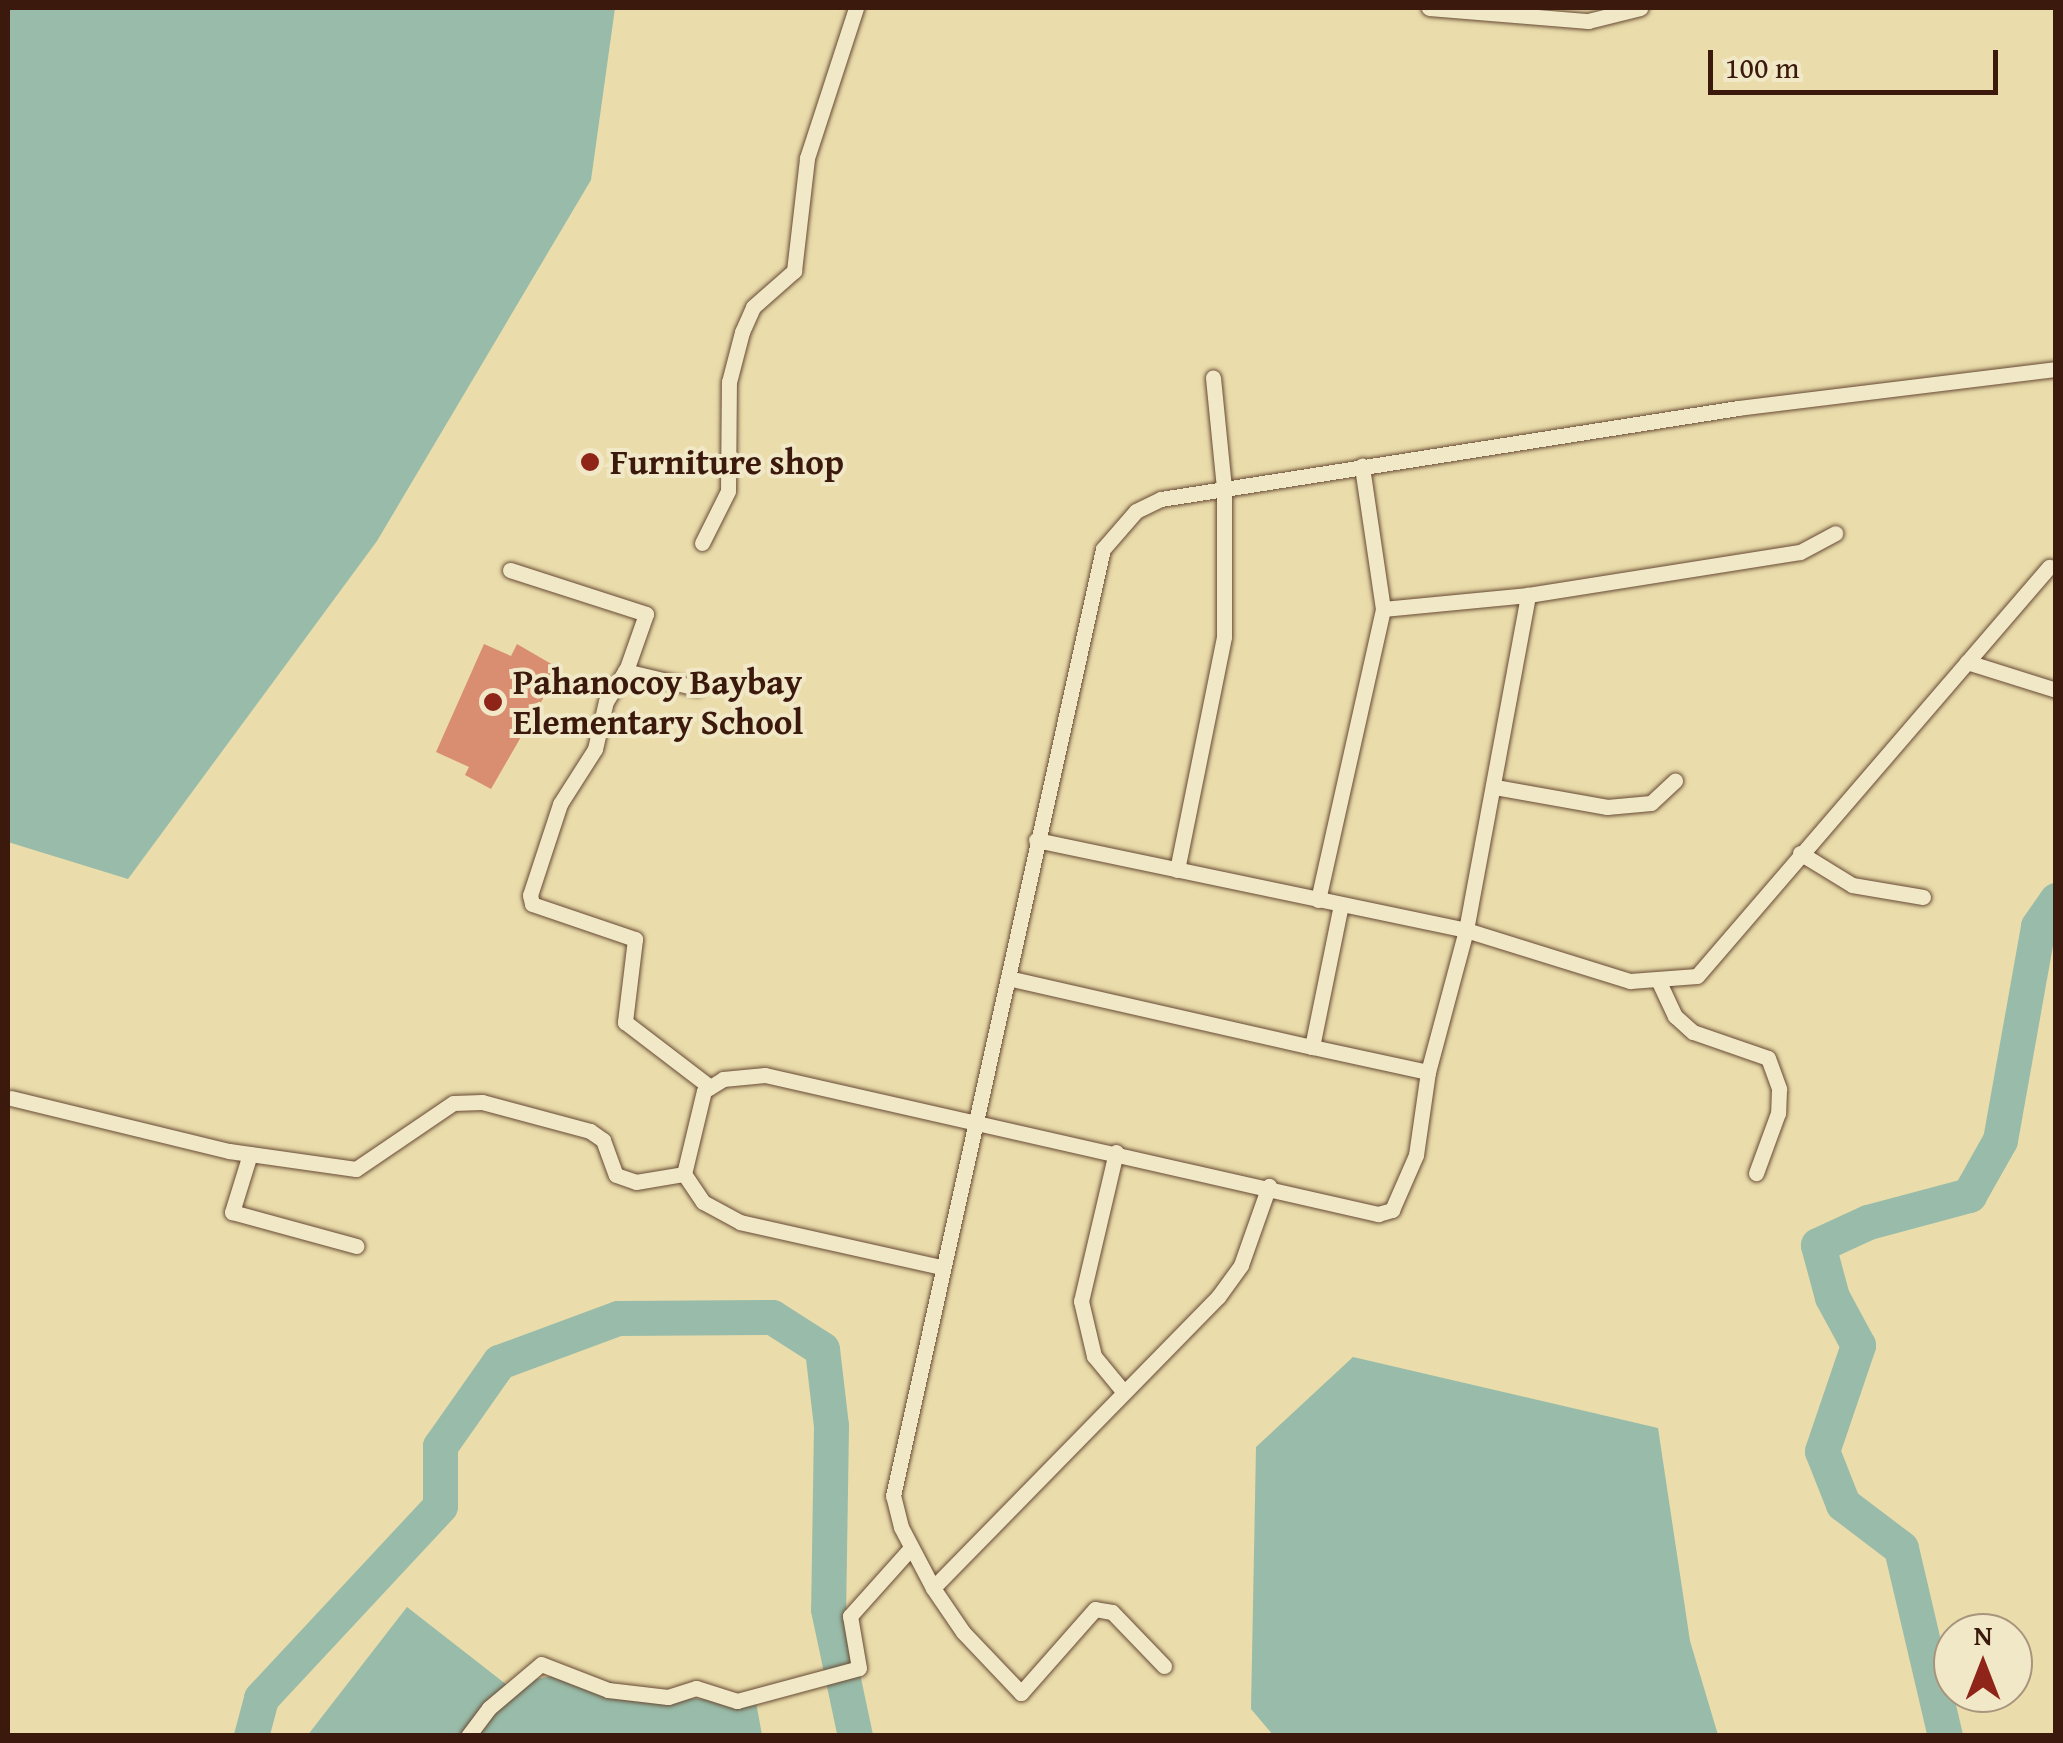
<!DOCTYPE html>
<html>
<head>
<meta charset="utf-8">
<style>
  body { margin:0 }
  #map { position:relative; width:2063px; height:1743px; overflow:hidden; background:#eadcab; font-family:"Gentium Book Plus",serif }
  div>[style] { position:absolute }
  .water>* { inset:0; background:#98bca9 }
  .river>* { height:35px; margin:-17.5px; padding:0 17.5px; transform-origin:17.5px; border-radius:17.5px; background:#98bca9 }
  .building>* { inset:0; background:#da8e71 }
  .roads { filter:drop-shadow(0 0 2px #674a34) drop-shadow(0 0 2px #674a34) }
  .minor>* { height:15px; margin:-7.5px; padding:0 7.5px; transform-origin:7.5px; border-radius:7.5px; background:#f1e8c8 }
  .dots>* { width:28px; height:28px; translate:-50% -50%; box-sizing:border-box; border:5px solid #f1e8c8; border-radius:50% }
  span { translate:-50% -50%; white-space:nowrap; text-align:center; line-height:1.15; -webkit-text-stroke:8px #f1e8c8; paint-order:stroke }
  .poi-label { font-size:35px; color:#3b190c; font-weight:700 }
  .left { translate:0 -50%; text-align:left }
  .frame { position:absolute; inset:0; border:10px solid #3b190c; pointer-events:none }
  .north { position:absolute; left:1933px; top:1613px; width:100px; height:100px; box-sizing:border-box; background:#f1e8c8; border:2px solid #a8957d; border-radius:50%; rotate:0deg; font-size:28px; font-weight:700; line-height:40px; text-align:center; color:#3b190c }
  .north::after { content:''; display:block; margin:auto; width:35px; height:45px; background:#8f2418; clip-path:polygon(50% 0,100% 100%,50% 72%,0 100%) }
  .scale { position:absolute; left:1708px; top:50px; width:290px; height:45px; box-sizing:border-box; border:5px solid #3b190c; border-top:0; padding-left:12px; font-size:30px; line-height:35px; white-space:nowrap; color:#3b190c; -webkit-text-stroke:8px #f1e8c8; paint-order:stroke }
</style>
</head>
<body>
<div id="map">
  <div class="water">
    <div style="clip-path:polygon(8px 8px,615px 8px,591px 180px,377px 541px,128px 879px,8px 842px)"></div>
    <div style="clip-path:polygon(1353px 1357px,1658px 1428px,1690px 1641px,1718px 1735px,1273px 1735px,1251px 1709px,1256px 1447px)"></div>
    <div style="clip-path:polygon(407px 1607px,507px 1685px,572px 1672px,666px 1697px,756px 1702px,762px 1735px,307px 1736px)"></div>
  </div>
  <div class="river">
    <div style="left:251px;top:1736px;width:39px;rotate:-75deg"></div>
    <div style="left:261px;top:1698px;width:262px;rotate:-47deg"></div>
    <div style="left:440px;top:1506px;width:60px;rotate:-90deg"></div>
    <div style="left:440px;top:1446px;width:103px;rotate:-54.9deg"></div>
    <div style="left:499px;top:1362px;width:127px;rotate:-20.3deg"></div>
    <div style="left:618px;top:1318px;width:154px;rotate:-0.4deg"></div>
    <div style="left:772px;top:1317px;width:59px;rotate:32.6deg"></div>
    <div style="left:822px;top:1349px;width:78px;rotate:83.3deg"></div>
    <div style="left:831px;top:1426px;width:183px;rotate:90.9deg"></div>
    <div style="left:828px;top:1609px;width:130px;rotate:78deg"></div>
    <div style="left:1945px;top:1736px;width:193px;rotate:-103.2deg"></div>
    <div style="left:1901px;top:1548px;width:73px;rotate:-142.8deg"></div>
    <div style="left:1843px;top:1504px;width:57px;rotate:-111.6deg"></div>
    <div style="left:1822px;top:1451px;width:112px;rotate:-71.2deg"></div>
    <div style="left:1858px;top:1345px;width:55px;rotate:-118.4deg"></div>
    <div style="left:1832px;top:1297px;width:54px;rotate:-105.1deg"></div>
    <div style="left:1818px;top:1245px;width:55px;rotate:-24.7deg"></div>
    <div style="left:1868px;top:1222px;width:105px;rotate:-15deg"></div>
    <div style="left:1969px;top:1195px;width:63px;rotate:-60.6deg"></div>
    <div style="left:2000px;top:1140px;width:217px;rotate:-79.9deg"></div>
    <div style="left:2038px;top:926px;width:32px;rotate:-55deg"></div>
  </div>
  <div class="building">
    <div style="clip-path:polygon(484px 644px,511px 656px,517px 644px,560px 669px,491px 789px,465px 775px,469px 767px,436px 752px)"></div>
  </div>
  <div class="roads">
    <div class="minor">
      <div style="left:1429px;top:8px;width:160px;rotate:4.7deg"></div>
      <div style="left:1588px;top:21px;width:54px;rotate:-14deg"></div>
      <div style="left:702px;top:543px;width:58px;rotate:-63.4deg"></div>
      <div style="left:728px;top:491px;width:109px;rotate:-89.5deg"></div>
      <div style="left:729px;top:382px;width:52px;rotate:-75.4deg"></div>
      <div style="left:742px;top:332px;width:27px;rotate:-66deg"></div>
      <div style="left:753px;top:307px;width:55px;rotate:-41.3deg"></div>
      <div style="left:794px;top:271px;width:114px;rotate:-83.4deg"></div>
      <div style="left:807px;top:158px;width:158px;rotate:-71.9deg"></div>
      <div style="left:510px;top:570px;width:143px;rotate:17.9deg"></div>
      <div style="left:646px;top:614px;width:57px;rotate:109.4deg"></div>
      <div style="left:627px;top:668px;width:39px;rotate:122deg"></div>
      <div style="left:606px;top:701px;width:49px;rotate:102.9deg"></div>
      <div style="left:595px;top:749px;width:65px;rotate:122.5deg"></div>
      <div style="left:560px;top:804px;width:96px;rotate:108.2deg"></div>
      <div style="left:530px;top:895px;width:9px;rotate:77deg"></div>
      <div style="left:532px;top:904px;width:109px;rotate:18.8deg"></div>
      <div style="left:635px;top:939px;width:84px;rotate:96.9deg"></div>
      <div style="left:625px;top:1022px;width:107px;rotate:37.4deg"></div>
      <div style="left:1383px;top:609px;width:146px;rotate:-5.5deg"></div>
      <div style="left:1528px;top:595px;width:275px;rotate:-9deg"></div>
      <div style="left:1800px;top:552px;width:40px;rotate:-28deg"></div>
      <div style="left:1967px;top:662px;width:93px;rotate:17.5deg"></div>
      <div style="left:625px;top:671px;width:74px;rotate:13.3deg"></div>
      <div style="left:1495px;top:787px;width:114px;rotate:10.1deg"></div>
      <div style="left:1607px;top:807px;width:44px;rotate:-5.2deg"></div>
      <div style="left:1651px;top:803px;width:33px;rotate:-43deg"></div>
      <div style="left:1036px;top:840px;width:439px;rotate:11.8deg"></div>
      <div style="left:1466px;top:930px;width:172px;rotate:17.3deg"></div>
      <div style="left:1630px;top:981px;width:67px;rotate:-4.3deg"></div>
      <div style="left:1697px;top:976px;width:540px;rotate:-49.28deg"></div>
      <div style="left:1800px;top:853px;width:61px;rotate:31.6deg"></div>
      <div style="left:1852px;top:885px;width:72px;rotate:9.6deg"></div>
      <div style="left:1177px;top:870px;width:238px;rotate:-78.6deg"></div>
      <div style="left:1224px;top:637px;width:149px;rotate:-90deg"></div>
      <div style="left:1224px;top:488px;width:111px;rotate:-95.7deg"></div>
      <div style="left:1318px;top:900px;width:298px;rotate:-77.4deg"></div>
      <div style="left:1383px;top:609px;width:145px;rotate:-98.4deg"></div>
      <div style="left:1008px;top:978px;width:312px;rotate:12.8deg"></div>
      <div style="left:1312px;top:1047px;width:145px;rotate:-78.5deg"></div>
      <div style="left:1659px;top:982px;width:38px;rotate:65deg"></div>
      <div style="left:1675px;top:1016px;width:24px;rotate:42deg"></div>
      <div style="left:1693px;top:1032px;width:79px;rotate:19.1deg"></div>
      <div style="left:1768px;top:1058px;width:33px;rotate:70deg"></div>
      <div style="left:1779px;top:1089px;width:24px;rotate:92deg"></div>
      <div style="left:1778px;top:1113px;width:64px;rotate:110.1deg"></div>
      <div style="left:1428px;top:1072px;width:147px;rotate:-75deg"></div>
      <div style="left:1466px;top:930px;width:341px;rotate:-79.5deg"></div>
      <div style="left:11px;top:1098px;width:224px;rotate:13.7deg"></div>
      <div style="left:229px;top:1151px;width:128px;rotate:8.1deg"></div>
      <div style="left:356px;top:1169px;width:117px;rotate:-34.2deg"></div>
      <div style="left:453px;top:1103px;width:29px;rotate:-2deg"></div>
      <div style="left:482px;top:1102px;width:112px;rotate:15deg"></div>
      <div style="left:590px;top:1131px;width:16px;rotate:35deg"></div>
      <div style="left:603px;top:1140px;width:37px;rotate:70deg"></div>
      <div style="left:616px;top:1175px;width:21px;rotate:19deg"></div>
      <div style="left:636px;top:1182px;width:49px;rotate:-9.5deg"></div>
      <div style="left:1116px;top:1152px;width:153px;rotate:103.2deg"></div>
      <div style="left:1081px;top:1301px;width:57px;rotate:76.7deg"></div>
      <div style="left:1094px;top:1356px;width:45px;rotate:50.4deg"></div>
      <div style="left:250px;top:1154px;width:61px;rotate:107.2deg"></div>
      <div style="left:232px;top:1212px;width:129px;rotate:15.3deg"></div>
      <div style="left:941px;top:1267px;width:206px;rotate:-167.4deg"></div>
      <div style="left:740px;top:1222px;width:42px;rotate:-151.6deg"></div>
      <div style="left:703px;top:1202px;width:34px;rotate:-124deg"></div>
      <div style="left:684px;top:1174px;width:85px;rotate:-76.5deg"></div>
      <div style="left:704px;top:1091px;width:22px;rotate:-32deg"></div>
      <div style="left:723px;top:1079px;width:42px;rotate:-5.4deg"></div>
      <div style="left:765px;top:1075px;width:629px;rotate:12.78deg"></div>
      <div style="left:1378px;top:1214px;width:15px;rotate:-16deg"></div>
      <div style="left:1392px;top:1210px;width:60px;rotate:-66.4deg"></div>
      <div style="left:1416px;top:1155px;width:84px;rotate:-81.8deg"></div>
      <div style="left:1428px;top:1072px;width:119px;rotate:-167.8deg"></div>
      <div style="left:933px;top:1588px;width:407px;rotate:-45.6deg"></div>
      <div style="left:1218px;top:1297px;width:39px;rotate:-54deg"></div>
      <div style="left:1241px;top:1265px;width:84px;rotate:-70.5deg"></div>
      <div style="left:1164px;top:1666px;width:75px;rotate:-133.9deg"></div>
      <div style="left:1112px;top:1612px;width:17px;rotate:-170deg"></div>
      <div style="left:1095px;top:1609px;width:112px;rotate:131.4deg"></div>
      <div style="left:1021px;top:1693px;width:84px;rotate:-133.6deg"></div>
      <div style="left:963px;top:1632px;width:53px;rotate:-124.3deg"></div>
      <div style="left:933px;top:1588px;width:69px;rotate:-117.7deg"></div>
      <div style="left:901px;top:1527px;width:32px;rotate:-104deg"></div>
      <div style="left:893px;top:1496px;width:970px;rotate:-77.5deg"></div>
      <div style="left:1103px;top:549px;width:50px;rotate:-49deg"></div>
      <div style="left:1136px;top:511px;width:28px;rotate:-26deg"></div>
      <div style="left:1161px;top:499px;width:584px;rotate:-8.96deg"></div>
      <div style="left:1738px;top:408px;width:320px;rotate:-7deg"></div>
      <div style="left:468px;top:1736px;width:35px;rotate:-53deg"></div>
      <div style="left:489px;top:1708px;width:68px;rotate:-40.2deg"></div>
      <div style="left:541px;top:1664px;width:72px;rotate:21.2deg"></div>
      <div style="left:608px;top:1690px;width:60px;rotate:6.7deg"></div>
      <div style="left:668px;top:1697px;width:29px;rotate:-18deg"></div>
      <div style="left:696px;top:1688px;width:43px;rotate:17.6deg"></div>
      <div style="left:737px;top:1701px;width:126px;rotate:-15.1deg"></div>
      <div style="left:859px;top:1668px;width:53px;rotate:-99.8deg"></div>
      <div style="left:850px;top:1616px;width:90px;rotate:-48.2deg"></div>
    </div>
  </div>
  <div class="dots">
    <div style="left:590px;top:462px;background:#8f2418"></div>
    <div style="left:493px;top:702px;background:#8f2418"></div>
  </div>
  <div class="poi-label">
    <span class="left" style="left:610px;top:462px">Furniture shop</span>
    <span class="left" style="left:513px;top:702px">Pahanocoy Baybay<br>Elementary School</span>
  </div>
  <div class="frame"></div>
  <div class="north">N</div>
  <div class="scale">100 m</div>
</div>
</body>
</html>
